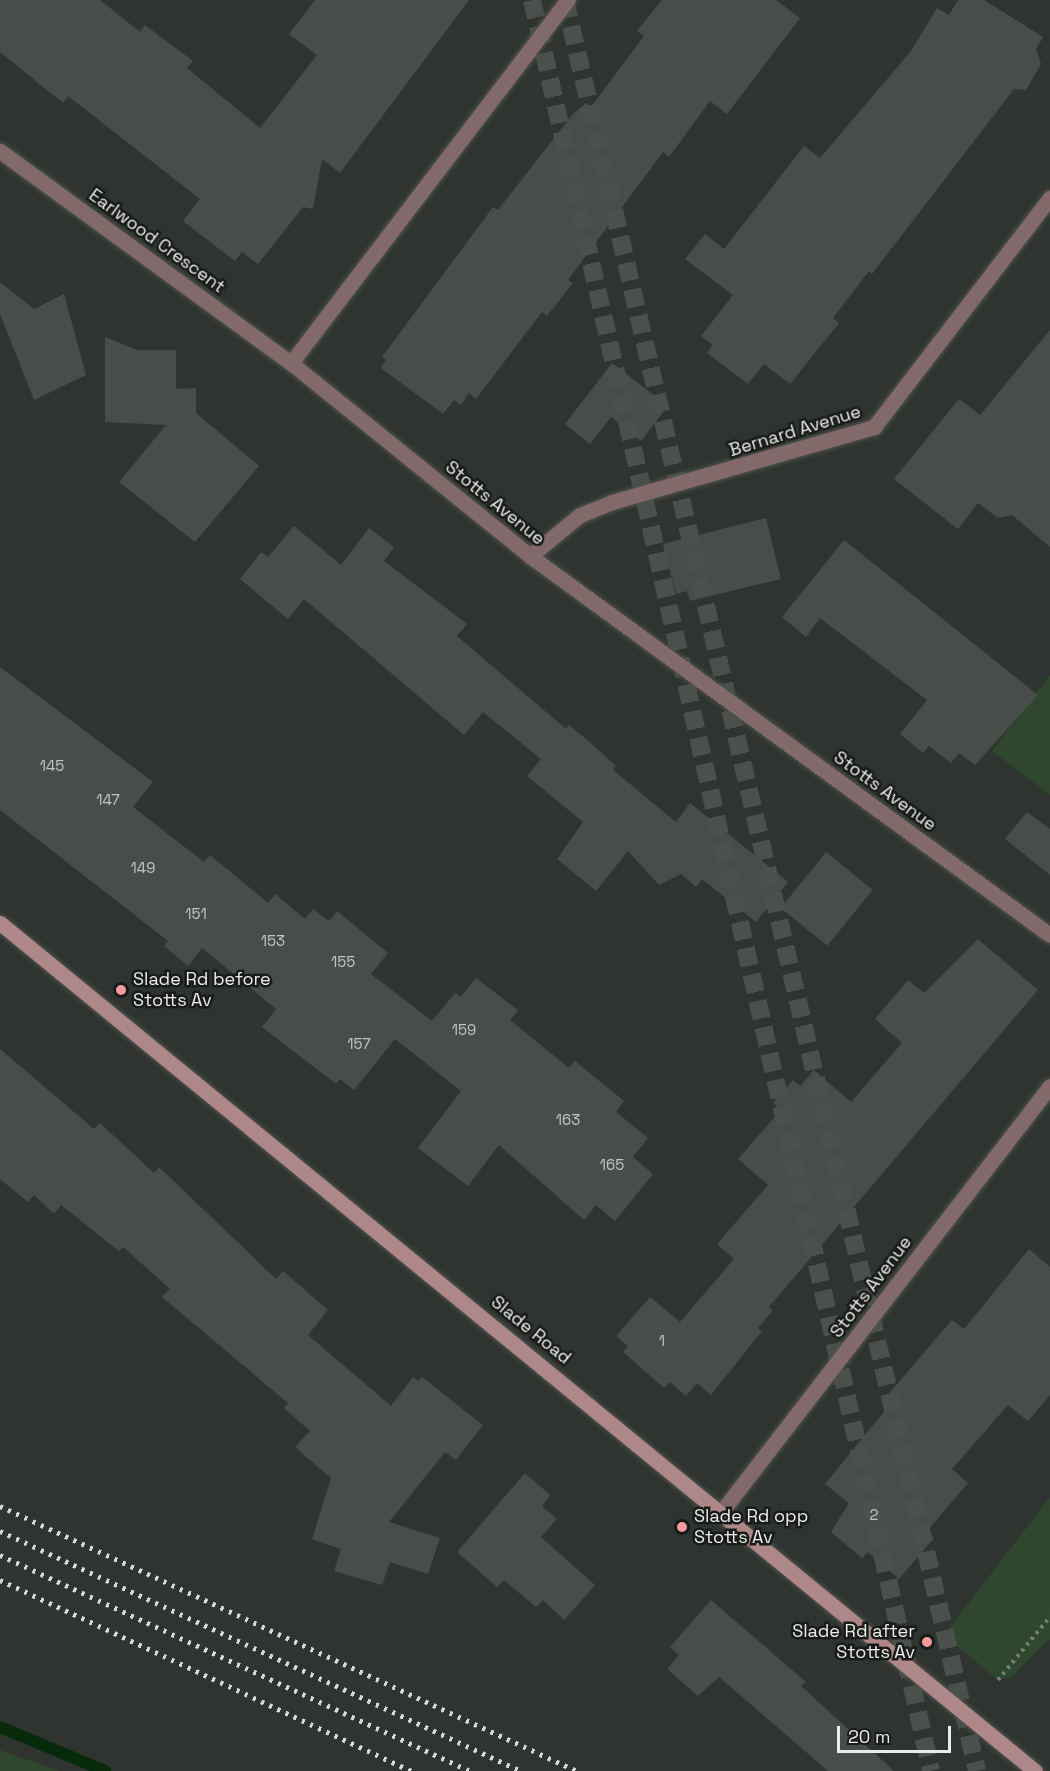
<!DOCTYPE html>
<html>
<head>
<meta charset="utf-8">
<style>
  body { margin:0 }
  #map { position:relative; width:1050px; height:1771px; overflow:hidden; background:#303430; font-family:"Space Grotesk",sans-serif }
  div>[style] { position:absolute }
  .green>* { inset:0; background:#2e472e }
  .stream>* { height:12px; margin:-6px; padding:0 6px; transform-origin:6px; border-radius:6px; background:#072a0a }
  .building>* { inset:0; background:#494d49; transform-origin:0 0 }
  .highway-tunnel>* { height:18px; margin-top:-9px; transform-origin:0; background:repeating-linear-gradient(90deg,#4c504c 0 18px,transparent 0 27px) }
  .path>* { height:4px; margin-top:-2px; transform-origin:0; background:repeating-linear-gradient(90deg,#7a7d7a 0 3px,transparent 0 7.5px) }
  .roads { filter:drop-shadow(0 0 2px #4e514e) drop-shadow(0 0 2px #4e514e) }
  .street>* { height:15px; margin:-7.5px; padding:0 7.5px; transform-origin:7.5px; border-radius:7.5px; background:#826a6a }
  .secondary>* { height:15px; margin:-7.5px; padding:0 7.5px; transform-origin:7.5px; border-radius:7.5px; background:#ae8888 }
  .rail>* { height:4.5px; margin-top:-2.25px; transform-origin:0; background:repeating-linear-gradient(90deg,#d7d9d7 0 3px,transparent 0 9px) }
  .dots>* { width:16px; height:16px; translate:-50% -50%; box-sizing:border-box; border:3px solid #191b19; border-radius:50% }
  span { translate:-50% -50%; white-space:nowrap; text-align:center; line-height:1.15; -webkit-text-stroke:5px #191b19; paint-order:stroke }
  .number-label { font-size:15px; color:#c2c4c2 }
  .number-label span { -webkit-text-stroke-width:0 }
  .street-label { font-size:18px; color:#eaecea }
  .poi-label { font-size:18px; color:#eaecea }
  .left { translate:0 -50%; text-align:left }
  .right { translate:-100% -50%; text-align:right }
  .scale { position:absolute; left:837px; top:1726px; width:114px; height:27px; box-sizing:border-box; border:3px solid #eaecea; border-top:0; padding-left:8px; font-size:18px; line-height:21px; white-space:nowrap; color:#eaecea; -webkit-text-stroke:4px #191b19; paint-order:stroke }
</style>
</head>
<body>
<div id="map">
  <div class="green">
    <div style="clip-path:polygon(1050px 675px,1050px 795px,992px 751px)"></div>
    <div style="clip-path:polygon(1050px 1497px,1050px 1639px,1010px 1678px,998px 1680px,944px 1635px)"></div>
    <div style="clip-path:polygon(0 1750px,60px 1771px,0 1771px)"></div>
  </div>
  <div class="stream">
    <div style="left:0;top:1727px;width:114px;rotate:22.7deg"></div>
  </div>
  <div class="building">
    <div style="clip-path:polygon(0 0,100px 0,140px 32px,145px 25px,193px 61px,187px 68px,260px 128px,317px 55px,289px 34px,315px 0,469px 0,340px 173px,322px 159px,313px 209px,303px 207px,258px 264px,242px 252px,235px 261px,183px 221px,200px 199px,68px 96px,63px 103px,0 52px)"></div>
    <div style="clip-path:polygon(662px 0,776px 0,800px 18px,727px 114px,710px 101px,669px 157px,663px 152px,568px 280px,573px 283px,547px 316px,542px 312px,476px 399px,469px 393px,461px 405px,454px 400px,443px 414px,381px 368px,386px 360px,382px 357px,493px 207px,498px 210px,572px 115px,586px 103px,591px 107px,644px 36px,637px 31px)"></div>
    <div style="clip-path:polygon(958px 0,984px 0,1043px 37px,1036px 49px,1041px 64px,1026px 90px,1014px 89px,872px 274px,869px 271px,833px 318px,839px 323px,790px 384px,764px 364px,748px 384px,707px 353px,713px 345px,701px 336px,733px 295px,685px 259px,705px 234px,724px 249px,804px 146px,820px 158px,911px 51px,937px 8px,949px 15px)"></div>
    <div style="clip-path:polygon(0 282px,34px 309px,64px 294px,86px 375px,34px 400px,0 314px)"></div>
    <div style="clip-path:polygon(1050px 330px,1050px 547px,1012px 515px,998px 518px,978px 503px,958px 529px,894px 479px,959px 399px,980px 415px)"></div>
    <div style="clip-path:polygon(105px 337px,137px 350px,176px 350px,176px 389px,196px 388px,196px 413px,259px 466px,195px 542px,119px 482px,166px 425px,105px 422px)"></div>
    <div style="clip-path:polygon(612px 363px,668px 406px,641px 441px,611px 417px,590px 444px,565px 424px)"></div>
    <div style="clip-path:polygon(766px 518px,781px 579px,690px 601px,687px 591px,676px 594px,663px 544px)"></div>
    <div style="clip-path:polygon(294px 526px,341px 565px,369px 528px,394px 547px,384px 561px,467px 624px,457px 636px,566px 729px,569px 725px,592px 744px,616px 766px,613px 770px,676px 822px,690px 803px,788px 882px,756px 922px,702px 879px,696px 887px,681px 874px,659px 885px,628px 851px,596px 891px,557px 859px,583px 822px,527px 776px,541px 759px,483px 712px,464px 735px,304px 599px,288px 619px,240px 579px,261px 552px,268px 557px)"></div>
    <div style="clip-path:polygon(844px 540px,1038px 695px,975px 765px,959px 753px,951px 763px,929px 746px,923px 753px,900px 734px,927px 700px,820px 618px,806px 637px,782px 617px)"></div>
    <div style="clip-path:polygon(0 667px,153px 782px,133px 807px,204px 862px,210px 855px,268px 903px,275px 894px,305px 919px,313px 909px,329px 921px,337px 911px,388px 953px,371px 974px,432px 1021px,455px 993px,461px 997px,476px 978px,518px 1010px,510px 1020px,569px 1068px,575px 1061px,624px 1101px,616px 1112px,648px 1138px,633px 1157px,653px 1174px,615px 1221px,596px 1205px,584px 1220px,499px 1145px,468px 1186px,418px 1148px,461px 1091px,395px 1039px,354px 1090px,340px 1079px,336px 1084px,262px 1027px,276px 1009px,202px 948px,188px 966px,164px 946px,168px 941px,0 810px)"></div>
    <div style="clip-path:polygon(1027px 812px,1050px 829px,1050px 875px,1005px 839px)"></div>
    <div style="left:826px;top:852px;width:60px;height:72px;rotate:39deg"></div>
    <div style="clip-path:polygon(978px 939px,1038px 990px,769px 1307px,773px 1310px,758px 1328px,762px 1331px,711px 1395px,697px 1383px,686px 1396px,670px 1382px,664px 1388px,623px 1352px,628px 1346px,616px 1336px,650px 1297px,680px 1322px,734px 1259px,717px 1244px,768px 1185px,738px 1159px,781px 1110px,773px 1103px,793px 1080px,800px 1086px,814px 1070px,851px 1102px,902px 1043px,875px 1019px,908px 980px,924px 993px)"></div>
    <div style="clip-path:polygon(0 1049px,94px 1129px,100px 1123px,154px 1173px,159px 1167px,276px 1279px,283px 1271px,328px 1310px,308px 1335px,391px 1406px,413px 1377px,418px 1381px,422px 1377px,483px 1425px,456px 1460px,445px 1452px,389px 1522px,440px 1538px,428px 1574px,390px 1562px,382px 1585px,334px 1571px,341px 1549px,312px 1539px,331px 1478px,295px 1447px,310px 1431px,284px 1408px,288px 1403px,162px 1297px,170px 1289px,123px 1247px,119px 1251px,61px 1205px,54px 1214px,34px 1195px,28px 1202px,0 1179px)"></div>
    <div style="clip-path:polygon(1029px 1249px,1050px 1267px,1050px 1395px,1028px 1421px,1008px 1405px,952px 1469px,968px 1483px,927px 1531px,934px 1538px,899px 1579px,868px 1552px,862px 1558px,831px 1532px,849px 1503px,825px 1484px,891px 1403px,885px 1398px,952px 1320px,964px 1329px)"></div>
    <div style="clip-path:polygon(525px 1473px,550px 1495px,542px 1506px,557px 1519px,541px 1537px,595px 1585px,564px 1620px,543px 1600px,536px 1607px,504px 1580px,497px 1587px,457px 1552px)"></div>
    <div style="clip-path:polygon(711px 1600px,806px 1682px,801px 1686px,894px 1771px,828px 1771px,719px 1677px,698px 1696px,667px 1669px,679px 1655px,670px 1647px)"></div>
  </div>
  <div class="highway-tunnel">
    <div style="left:532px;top:0;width:1815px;rotate:77.3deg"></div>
    <div style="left:565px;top:0;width:1818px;rotate:76.9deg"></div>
  </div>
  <div class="path">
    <div style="left:998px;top:1680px;width:82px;rotate:-50.5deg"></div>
  </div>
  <div class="roads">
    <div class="street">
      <div style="left:0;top:151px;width:360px;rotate:36.1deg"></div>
      <div style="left:291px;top:363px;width:307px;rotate:38.9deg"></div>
      <div style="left:530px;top:556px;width:643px;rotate:36.09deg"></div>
      <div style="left:291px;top:363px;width:457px;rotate:-52.7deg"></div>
      <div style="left:530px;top:556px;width:65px;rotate:-39.4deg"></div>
      <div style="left:580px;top:515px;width:35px;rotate:-22deg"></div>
      <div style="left:612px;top:502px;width:273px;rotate:-16deg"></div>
      <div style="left:874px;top:427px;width:289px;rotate:-52.5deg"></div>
      <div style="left:722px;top:1511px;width:537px;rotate:-52.34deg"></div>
    </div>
    <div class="secondary">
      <div style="left:0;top:923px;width:1338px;rotate:39.33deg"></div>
    </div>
  </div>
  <div class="rail">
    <div style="left:0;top:1506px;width:635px;rotate:24.67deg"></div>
    <div style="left:0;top:1531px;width:574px;rotate:24.73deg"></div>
    <div style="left:0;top:1555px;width:517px;rotate:24.68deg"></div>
    <div style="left:0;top:1580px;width:454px;rotate:24.9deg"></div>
  </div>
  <div class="dots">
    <div style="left:121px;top:990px;background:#f59b9d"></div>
    <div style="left:682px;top:1527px;background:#f59b9d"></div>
    <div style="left:927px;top:1642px;background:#f59b9d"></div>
  </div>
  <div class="number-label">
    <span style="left:52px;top:766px">145</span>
    <span style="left:108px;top:800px">147</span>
    <span style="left:143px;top:868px">149</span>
    <span style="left:196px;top:914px">151</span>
    <span style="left:273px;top:941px">153</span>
    <span style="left:343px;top:962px">155</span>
    <span style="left:464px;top:1030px">159</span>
    <span style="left:359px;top:1044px">157</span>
    <span style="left:568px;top:1120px">163</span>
    <span style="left:612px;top:1165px">165</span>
    <span style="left:662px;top:1341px">1</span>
    <span style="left:874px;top:1515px">2</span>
  </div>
  <div class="street-label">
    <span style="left:157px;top:241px;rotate:36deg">Earlwood Crescent</span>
    <span style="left:795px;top:431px;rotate:-17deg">Bernard Avenue</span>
    <span style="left:495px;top:503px;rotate:39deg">Stotts Avenue</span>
    <span style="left:885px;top:791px;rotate:36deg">Stotts Avenue</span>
    <span style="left:871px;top:1287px;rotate:-53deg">Stotts Avenue</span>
    <span style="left:531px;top:1330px;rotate:39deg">Slade Road</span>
  </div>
  <div class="poi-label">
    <span class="left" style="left:133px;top:990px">Slade Rd before<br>Stotts Av</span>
    <span class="left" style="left:694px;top:1527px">Slade Rd opp<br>Stotts Av</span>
    <span class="right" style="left:915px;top:1642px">Slade Rd after<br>Stotts Av</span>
  </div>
  <div class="scale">20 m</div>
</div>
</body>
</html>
